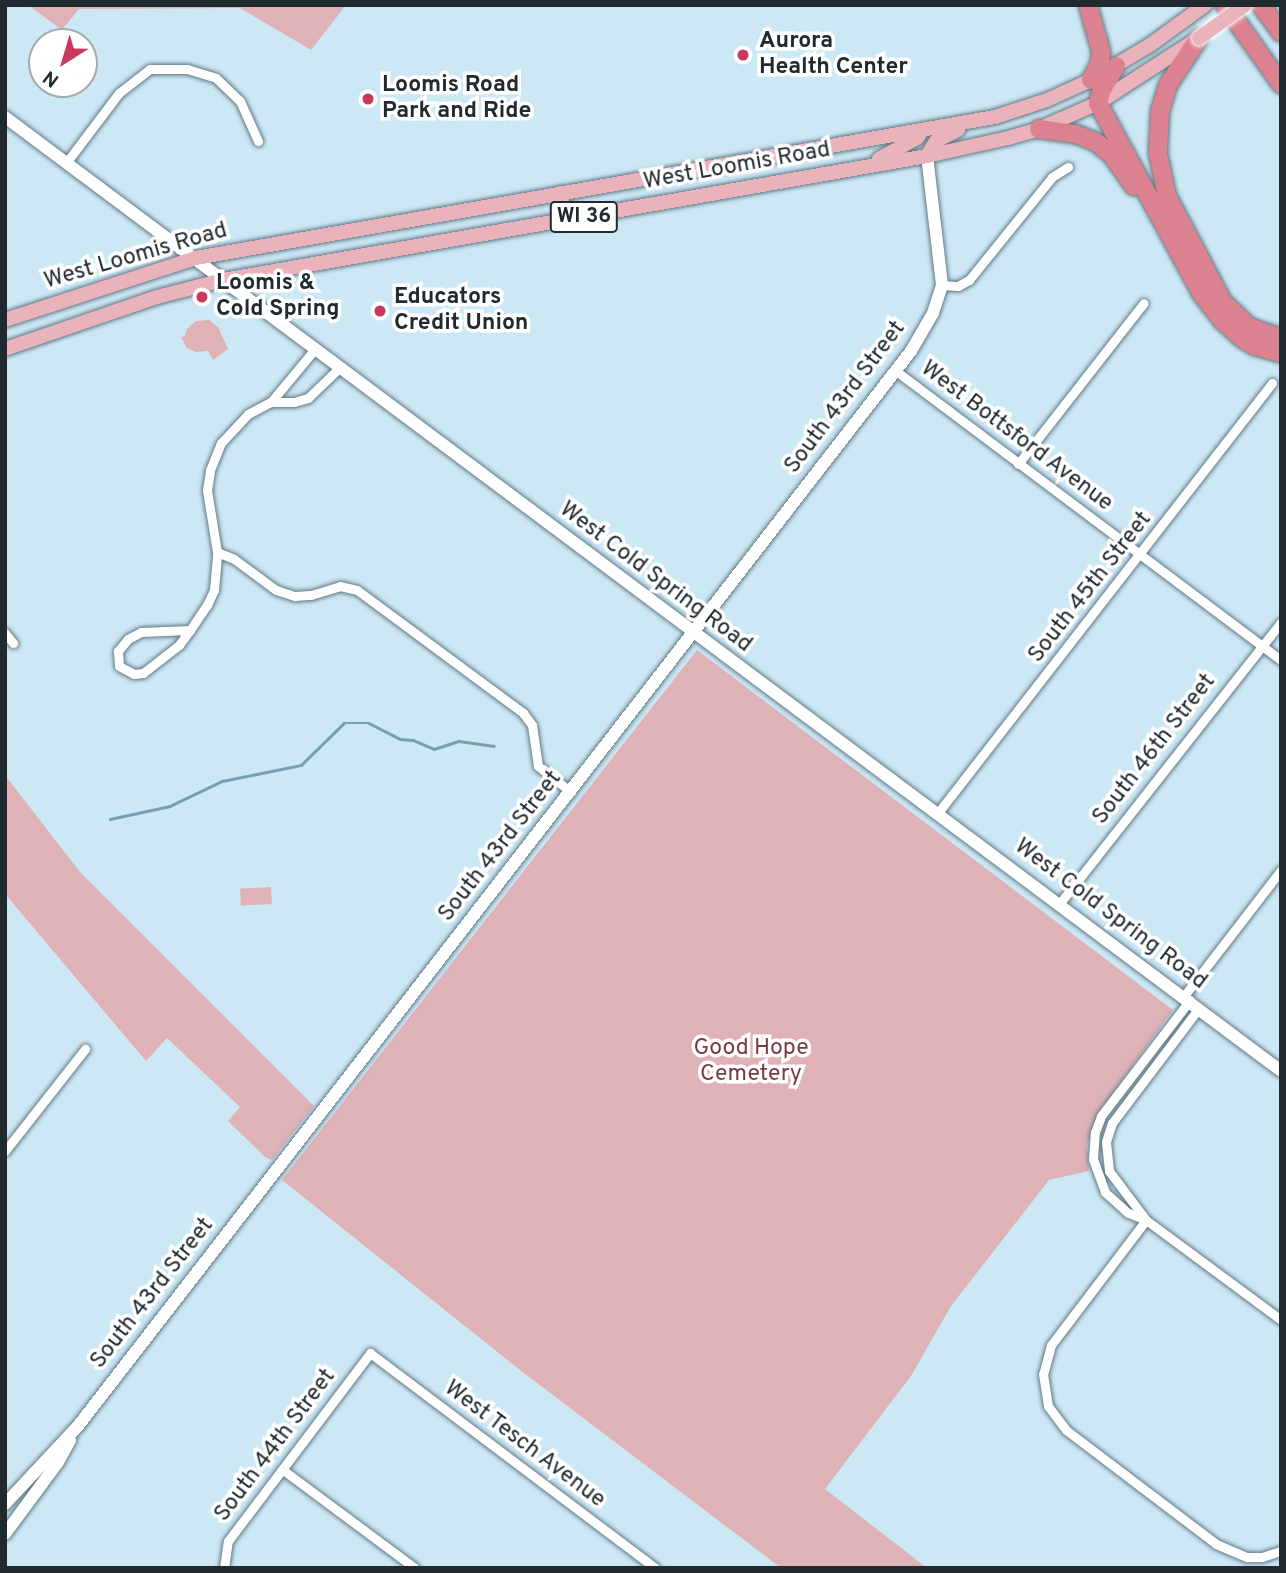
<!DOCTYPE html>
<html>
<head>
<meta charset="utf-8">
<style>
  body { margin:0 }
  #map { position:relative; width:1286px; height:1573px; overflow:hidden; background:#cde8f5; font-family:Overpass,sans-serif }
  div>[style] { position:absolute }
  .green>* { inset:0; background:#deb2b7; transform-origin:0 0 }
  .stream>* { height:2.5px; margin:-1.25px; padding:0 1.25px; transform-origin:1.25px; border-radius:1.25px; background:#769fb4 }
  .roads { filter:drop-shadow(0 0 2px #617985) drop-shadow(0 0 2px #617985) }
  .street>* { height:9px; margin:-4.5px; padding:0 4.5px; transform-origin:4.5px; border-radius:4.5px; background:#fff }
  .secondary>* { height:12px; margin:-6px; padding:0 6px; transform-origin:6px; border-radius:6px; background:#fff }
  .primary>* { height:14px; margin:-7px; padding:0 7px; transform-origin:7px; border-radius:7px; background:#eab3bc }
  .highway>* { height:18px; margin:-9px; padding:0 9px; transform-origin:9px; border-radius:9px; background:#dc818f }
  .bridges { filter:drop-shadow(0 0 2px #fff) drop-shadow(0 0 2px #fff) }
  .primary-bridge>* { height:14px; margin:-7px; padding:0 7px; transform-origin:7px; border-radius:7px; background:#eab3bc }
  .dots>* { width:19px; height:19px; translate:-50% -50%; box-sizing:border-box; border:4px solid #fff; border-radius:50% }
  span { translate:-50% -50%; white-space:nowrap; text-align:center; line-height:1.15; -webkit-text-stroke:7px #fff; paint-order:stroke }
  .shield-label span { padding:2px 5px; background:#fff; border:2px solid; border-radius:5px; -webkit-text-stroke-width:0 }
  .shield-label { font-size:21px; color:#202a2f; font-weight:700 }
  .poi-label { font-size:23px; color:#202a2f; font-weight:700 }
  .left { translate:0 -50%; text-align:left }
  .street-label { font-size:23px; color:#202a2f }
  .park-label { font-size:23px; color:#773b45 }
  .frame { position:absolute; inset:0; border:7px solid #202a2f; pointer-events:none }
  .north { position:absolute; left:28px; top:28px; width:70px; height:70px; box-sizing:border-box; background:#fff; border:2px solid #a6aaac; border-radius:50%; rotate:217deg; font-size:19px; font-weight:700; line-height:28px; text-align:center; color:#202a2f }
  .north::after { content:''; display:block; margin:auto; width:24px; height:32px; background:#c8395d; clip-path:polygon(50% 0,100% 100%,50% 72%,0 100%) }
</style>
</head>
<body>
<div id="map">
  <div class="green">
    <div style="clip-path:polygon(28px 5px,346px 5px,311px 50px,240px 8px,79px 9px,62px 30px)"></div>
    <div style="clip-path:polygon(209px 320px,218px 327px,228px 349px,213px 360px,208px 351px,196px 352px,187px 348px,181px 337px,185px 336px,186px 330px,196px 321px)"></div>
    <div style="clip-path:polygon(697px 650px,1173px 1010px,1101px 1109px,1087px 1144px,1089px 1171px,1049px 1180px,951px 1306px,911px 1376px,825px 1489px,927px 1568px,781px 1568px,520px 1370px,282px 1180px)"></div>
    <div style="clip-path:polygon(5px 775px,80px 872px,314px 1106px,272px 1160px,265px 1157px,228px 1121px,240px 1107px,167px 1038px,146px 1061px,5px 894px)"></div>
    <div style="left:271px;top:887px;width:17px;height:31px;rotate:87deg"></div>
  </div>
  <div class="stream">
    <div style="left:110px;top:819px;width:61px;rotate:-12.2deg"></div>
    <div style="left:170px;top:806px;width:58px;rotate:-25.7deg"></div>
    <div style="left:222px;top:781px;width:81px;rotate:-11.4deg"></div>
    <div style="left:301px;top:765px;width:60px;rotate:-44.3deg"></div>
    <div style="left:344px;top:723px;width:25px"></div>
    <div style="left:369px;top:723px;width:35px;rotate:27deg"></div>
    <div style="left:400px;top:739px;width:13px;rotate:4deg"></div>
    <div style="left:413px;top:740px;width:23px;rotate:23deg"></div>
    <div style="left:434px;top:749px;width:26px;rotate:-18deg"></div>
    <div style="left:459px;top:741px;width:35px;rotate:8deg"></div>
  </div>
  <div class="roads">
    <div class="street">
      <div style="left:66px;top:163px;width:88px;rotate:-52.9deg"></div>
      <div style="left:119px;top:93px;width:39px;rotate:-38deg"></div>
      <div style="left:150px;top:69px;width:37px"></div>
      <div style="left:187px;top:69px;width:30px;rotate:17deg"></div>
      <div style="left:216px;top:78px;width:33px;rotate:44deg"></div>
      <div style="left:240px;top:101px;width:44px;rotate:65.8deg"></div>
      <div style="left:942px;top:285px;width:16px;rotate:4deg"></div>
      <div style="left:958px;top:286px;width:13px;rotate:-29deg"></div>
      <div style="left:969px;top:280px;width:132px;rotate:-51.1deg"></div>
      <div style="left:1052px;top:177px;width:19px;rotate:-32deg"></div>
      <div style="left:896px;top:371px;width:481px;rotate:36.9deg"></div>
      <div style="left:271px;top:402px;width:23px"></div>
      <div style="left:294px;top:402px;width:15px;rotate:-16deg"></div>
      <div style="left:308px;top:398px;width:45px;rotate:-44.1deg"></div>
      <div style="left:1018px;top:464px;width:204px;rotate:-52deg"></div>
      <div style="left:217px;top:552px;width:18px;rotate:22deg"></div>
      <div style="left:234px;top:559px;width:52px;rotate:36.4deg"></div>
      <div style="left:276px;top:590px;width:20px;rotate:18deg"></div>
      <div style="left:295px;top:596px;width:16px;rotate:-4deg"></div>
      <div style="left:311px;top:595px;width:30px;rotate:-17deg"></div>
      <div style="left:340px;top:586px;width:17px;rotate:13deg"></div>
      <div style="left:357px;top:590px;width:207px;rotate:36.5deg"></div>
      <div style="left:523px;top:713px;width:15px;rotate:53deg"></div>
      <div style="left:532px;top:725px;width:41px;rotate:81.7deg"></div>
      <div style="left:538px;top:766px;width:42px;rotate:38.2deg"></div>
      <div style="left:190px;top:630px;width:49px;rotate:177.7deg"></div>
      <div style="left:141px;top:632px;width:15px;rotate:152deg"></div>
      <div style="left:128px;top:639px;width:16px;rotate:130deg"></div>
      <div style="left:118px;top:651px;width:15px;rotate:86deg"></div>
      <div style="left:119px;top:666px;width:17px;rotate:28deg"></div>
      <div style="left:134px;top:674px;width:9px;rotate:-6deg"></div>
      <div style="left:143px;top:673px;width:46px;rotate:-37.9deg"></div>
      <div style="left:179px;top:645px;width:9px;rotate:-54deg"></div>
      <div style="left:184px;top:638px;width:10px;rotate:-53deg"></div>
      <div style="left:190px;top:630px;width:30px;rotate:-56deg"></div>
      <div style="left:207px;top:605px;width:17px;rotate:-65deg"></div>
      <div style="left:214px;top:590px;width:38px;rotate:-85deg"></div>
      <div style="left:217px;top:552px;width:63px;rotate:-99.2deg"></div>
      <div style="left:207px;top:490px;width:20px;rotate:-81deg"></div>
      <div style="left:210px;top:470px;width:29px;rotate:-68deg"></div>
      <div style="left:221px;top:443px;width:40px;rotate:-47deg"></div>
      <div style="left:248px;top:414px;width:26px;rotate:-28deg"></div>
      <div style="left:271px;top:402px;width:69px;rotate:-50.3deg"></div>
      <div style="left:5px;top:633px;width:13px;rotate:51deg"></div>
      <div style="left:937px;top:814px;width:546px;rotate:-52.14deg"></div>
      <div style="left:1060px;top:903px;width:357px;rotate:-51.8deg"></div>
      <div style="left:1184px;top:996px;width:159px;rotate:-52.4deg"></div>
      <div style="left:1199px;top:1008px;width:144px;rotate:127.1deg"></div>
      <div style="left:1112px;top:1123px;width:20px;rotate:108deg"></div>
      <div style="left:1106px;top:1142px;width:29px;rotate:84deg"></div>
      <div style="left:1109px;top:1171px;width:61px;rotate:52.9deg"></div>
      <div style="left:1146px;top:1220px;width:168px;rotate:36.5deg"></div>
      <div style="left:5px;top:1151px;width:130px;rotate:-51.9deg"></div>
      <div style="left:1144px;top:1219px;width:17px;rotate:-159deg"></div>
      <div style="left:1128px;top:1213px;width:31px;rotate:-138deg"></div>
      <div style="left:1105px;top:1192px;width:35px;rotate:-110deg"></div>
      <div style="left:1093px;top:1159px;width:27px;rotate:-86deg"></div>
      <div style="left:1095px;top:1132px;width:17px;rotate:-69deg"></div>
      <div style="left:1101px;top:1116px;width:146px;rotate:-52.5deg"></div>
      <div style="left:1146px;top:1220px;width:157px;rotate:127.2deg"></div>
      <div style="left:1051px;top:1345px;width:30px;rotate:105deg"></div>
      <div style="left:1043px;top:1374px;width:32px;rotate:81deg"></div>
      <div style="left:1048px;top:1406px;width:30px;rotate:53deg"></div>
      <div style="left:1066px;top:1430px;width:188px;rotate:37.2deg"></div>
      <div style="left:1216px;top:1544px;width:34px;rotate:23deg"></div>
      <div style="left:1247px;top:1557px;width:15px"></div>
      <div style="left:1262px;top:1557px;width:20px;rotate:-18deg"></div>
      <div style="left:283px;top:1470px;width:164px;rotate:36.6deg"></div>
      <div style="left:224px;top:1568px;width:27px;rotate:-82deg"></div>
      <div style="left:228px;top:1541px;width:236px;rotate:-52.9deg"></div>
      <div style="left:370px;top:1353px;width:357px;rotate:37deg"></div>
    </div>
    <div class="secondary">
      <div style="left:5px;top:117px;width:1593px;rotate:36.78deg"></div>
      <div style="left:5px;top:1504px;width:107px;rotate:-46.9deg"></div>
      <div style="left:78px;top:1426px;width:1360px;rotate:-52.23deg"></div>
      <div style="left:911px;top:351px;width:44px;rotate:-59.9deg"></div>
      <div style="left:933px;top:313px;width:29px;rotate:-72deg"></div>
      <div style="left:942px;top:285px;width:130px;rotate:-96.6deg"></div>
      <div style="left:5px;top:1534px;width:89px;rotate:-53.6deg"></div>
      <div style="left:58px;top:1462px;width:25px;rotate:-61deg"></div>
    </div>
    <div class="primary">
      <div style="left:927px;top:156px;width:17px;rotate:-59deg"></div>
      <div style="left:936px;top:141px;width:25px;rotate:-27deg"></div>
      <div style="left:879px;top:159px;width:43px;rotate:-28.9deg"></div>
      <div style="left:917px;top:138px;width:7px;rotate:-56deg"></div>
      <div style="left:560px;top:193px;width:28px;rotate:75deg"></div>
      <div style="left:5px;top:320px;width:201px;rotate:-18deg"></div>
      <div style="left:196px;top:258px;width:811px;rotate:-10.01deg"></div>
      <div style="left:995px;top:117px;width:55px;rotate:-18.1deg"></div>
      <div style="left:1047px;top:100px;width:48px;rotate:-24.4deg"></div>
      <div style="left:1091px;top:80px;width:69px;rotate:-30.7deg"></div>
      <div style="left:1150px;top:45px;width:68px;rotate:-36deg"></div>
      <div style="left:5px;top:349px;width:161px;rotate:-18.9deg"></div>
      <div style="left:157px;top:297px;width:68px;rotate:-14.4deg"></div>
      <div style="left:223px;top:280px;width:715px;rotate:-9.99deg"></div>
      <div style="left:927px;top:156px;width:83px;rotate:-12.5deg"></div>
      <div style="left:1008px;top:138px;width:32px;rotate:-16deg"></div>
      <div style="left:1039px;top:129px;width:64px;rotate:-23.8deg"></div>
      <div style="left:1098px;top:103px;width:114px;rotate:-32.9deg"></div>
    </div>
    <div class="highway">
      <div style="left:1088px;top:5px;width:48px;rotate:74.2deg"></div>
      <div style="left:1101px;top:51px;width:12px;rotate:95deg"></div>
      <div style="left:1100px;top:63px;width:19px;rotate:118deg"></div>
      <div style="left:1225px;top:5px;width:97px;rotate:54.7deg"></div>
      <div style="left:1261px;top:5px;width:34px;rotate:54deg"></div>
      <div style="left:1199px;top:38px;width:56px;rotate:123.4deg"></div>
      <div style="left:1168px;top:85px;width:28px;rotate:107deg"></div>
      <div style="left:1160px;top:112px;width:41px;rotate:92.8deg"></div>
      <div style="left:1158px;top:153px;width:44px;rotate:78.2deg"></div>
      <div style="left:1167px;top:196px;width:120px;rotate:62.2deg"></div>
      <div style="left:1223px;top:302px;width:36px;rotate:44deg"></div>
      <div style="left:1249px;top:327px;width:34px;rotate:19deg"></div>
      <div style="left:1116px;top:66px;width:27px;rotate:121deg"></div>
      <div style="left:1102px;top:89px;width:15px;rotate:106deg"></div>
      <div style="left:1098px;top:103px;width:216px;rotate:61.5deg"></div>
      <div style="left:1201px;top:293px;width:36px;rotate:52deg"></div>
      <div style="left:1223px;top:321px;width:25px;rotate:42deg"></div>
      <div style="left:1242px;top:338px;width:15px;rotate:32deg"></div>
      <div style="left:1255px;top:346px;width:27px;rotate:15deg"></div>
      <div style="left:1039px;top:129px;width:37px;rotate:8deg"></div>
      <div style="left:1076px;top:134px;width:22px;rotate:22deg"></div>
      <div style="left:1096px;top:142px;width:21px;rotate:39deg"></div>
      <div style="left:1112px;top:155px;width:38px;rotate:55deg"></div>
    </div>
  </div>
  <div class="bridges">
    <div class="primary-bridge">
      <div style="left:1199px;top:38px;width:57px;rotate:-35.7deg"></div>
    </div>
  </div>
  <div class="dots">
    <div style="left:743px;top:55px;background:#c8395d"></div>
    <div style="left:368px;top:99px;background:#c8395d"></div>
    <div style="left:202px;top:297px;background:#c8395d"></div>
    <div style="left:380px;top:311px;background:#c8395d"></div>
  </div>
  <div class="shield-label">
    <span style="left:584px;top:217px">WI 36</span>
  </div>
  <div class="poi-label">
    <span class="left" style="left:759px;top:55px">Aurora<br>Health Center</span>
    <span class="left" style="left:382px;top:99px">Loomis Road<br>Park and Ride</span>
    <span class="left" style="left:216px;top:297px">Loomis &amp;<br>Cold Spring</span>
    <span class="left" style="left:394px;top:311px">Educators<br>Credit Union</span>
  </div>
  <div class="street-label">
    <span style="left:737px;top:167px;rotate:-10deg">West Loomis Road</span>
    <span style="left:136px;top:257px;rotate:-16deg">West Loomis Road</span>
    <span style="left:846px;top:398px;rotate:-53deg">South 43rd Street</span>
    <span style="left:1016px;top:437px;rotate:37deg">West Bottsford Avenue</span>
    <span style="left:655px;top:578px;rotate:37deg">West Cold Spring Road</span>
    <span style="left:1091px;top:588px;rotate:-52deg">South 45th Street</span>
    <span style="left:1155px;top:750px;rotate:-52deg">South 46th Street</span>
    <span style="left:501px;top:847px;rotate:-52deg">South 43rd Street</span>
    <span style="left:1110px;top:915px;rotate:37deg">West Cold Spring Road</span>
    <span style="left:153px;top:1294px;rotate:-52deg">South 43rd Street</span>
    <span style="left:524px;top:1445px;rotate:37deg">West Tesch Avenue</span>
    <span style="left:276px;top:1446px;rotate:-53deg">South 44th Street</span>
  </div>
  <div class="park-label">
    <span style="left:751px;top:1062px">Good Hope<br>Cemetery</span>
  </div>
  <div class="frame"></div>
  <div class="north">N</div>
</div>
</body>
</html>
